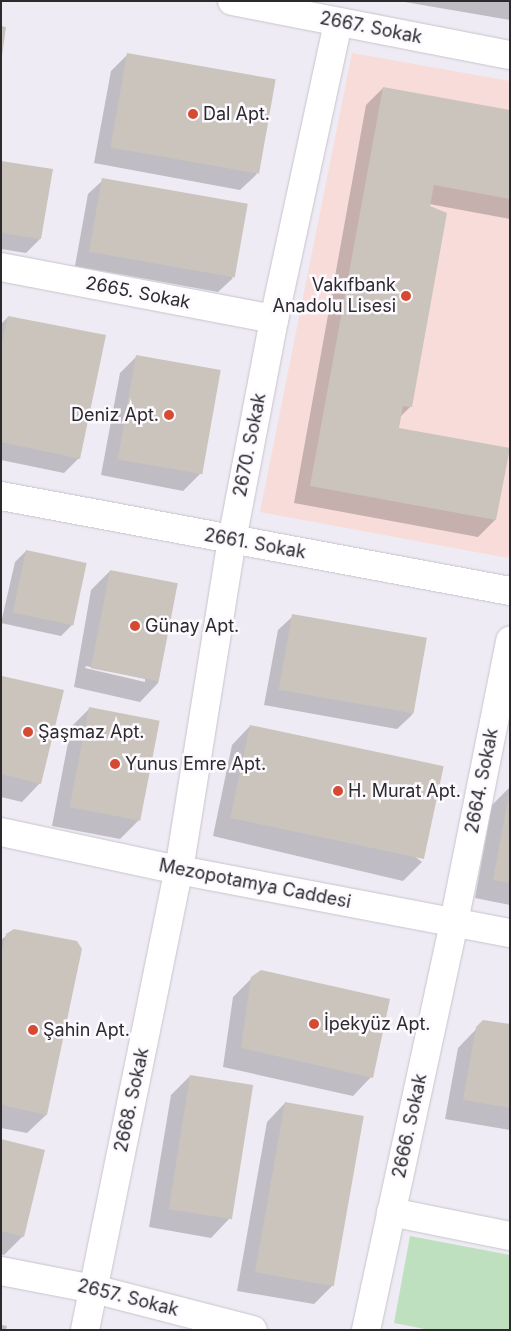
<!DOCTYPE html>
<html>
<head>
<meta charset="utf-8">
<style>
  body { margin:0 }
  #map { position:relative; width:511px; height:1331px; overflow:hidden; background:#efebf4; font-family:Inter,sans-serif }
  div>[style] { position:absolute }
  .education>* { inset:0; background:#f7dcda }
  .green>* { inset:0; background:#bee0bf }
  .shadow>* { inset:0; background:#0003 }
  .building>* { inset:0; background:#cbc4bd; transform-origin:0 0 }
  .roads { filter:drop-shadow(0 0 1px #c7c4cc) drop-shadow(0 0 1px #c7c4cc) }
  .street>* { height:28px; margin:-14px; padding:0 14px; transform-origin:14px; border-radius:14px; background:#fff }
  .secondary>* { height:28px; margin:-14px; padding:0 14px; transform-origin:14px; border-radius:14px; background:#fff }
  .dots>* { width:14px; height:14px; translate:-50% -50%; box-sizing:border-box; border:2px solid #fcf9ff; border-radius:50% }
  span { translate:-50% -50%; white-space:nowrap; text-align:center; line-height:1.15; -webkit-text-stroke:5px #fcf9ff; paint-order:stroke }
  .street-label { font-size:18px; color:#2c2a2d }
  .poi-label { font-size:18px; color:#2c2a2d }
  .left { translate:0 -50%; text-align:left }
  .right { translate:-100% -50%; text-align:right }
  .frame { position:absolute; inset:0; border:2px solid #2c2a2d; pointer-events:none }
</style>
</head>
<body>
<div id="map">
  <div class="education">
    <div style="clip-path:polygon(352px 53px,510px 81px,510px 547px,508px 558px,260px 512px)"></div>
  </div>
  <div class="green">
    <div style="clip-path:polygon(410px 1236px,510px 1255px,510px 1330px,430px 1330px,394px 1323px)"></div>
  </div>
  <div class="shadow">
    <div style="clip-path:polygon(399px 1px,510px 1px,510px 20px)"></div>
    <div style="clip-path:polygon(128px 54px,257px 174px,240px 190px,94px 163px,111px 71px)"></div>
    <div style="clip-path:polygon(383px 88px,510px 111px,510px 219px,429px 204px,411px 406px,400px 417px,398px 429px,508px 449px,495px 520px,478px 537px,294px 503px,366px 105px)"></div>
    <div style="clip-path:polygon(1px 162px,40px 239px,26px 253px,1px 249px)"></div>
    <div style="clip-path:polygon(103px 180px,233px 278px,218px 292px,75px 266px,88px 194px)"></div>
    <div style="clip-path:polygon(8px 317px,79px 458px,64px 473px,1px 460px,1px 324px)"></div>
    <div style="clip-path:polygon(137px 356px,219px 371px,200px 474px,183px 491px,101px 475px,120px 373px)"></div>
    <div style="clip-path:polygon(26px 551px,72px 625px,61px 636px,1px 623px,15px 562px)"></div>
    <div style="clip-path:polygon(evenodd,110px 571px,177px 584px,158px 683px,140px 702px,74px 687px,91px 590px,110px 571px,86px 666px,145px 679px,145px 682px,85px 668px,86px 666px)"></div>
    <div style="clip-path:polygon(293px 616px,426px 640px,412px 715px,397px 729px,264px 705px,278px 630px)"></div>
    <div style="clip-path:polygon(3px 677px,40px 783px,22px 802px,1px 797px)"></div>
    <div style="clip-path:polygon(89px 709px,139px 820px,120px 839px,52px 826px,71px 727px)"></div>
    <div style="clip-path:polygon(250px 726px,422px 862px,403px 881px,213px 836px,232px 745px)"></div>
    <div style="clip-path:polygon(510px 787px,510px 905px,475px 898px,492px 805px)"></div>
    <div style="clip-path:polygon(7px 935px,46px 1115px,27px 1133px,1px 1128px,1px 940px)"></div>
    <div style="clip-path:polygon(252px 978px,371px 1077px,353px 1096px,223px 1067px,233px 997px)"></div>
    <div style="clip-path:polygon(484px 1021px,510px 1026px,510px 1130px,445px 1119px,458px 1048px)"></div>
    <div style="clip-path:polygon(190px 1076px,252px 1086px,229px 1219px,211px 1238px,149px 1227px,171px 1095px)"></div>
    <div style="clip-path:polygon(285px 1103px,333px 1285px,314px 1304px,237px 1291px,267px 1122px)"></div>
    <div style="clip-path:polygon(1px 1140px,23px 1236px,4px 1255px,1px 1254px)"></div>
    <div style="clip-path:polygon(1px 1325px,7px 1326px,6px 1330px,1px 1330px)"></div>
  </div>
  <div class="building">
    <div style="clip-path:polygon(1px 26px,6px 27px,2px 56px,1px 55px)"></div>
    <div style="left:127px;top:53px;width:151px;height:96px;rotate:10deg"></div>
    <div style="clip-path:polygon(383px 87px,510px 110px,510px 199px,434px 185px,430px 206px,447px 213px,412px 407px,403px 406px,399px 428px,510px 448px,496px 520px,310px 486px)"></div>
    <div style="clip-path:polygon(1px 161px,53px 169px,41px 239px,1px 233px)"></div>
    <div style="left:102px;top:178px;width:148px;height:75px;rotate:10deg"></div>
    <div style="clip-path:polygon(8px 316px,106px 335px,80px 459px,1px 442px,1px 347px)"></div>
    <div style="left:136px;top:355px;width:86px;height:106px;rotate:10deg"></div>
    <div style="left:26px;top:550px;width:62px;height:64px;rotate:12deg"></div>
    <div style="left:110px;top:570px;width:69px;height:100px;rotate:11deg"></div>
    <div style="left:292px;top:614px;width:137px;height:77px;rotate:10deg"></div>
    <div style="clip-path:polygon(2px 676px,64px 690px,41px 784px,1px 774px)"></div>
    <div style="left:89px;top:707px;width:72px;height:102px;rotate:11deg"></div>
    <div style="left:250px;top:725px;width:198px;height:95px;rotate:12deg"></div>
    <div style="clip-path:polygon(509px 794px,510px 794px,510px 883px,493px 880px)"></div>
    <div style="clip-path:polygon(14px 929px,77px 941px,82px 949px,47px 1115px,1px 1105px,1px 955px,6px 934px)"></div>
    <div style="clip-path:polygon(261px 970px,390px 999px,373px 1078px,241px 1048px,251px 977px)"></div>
    <div style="clip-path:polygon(483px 1020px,510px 1024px,510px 1108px,463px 1100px,476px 1027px)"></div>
    <div style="left:190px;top:1075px;width:64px;height:136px;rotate:9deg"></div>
    <div style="left:285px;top:1102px;width:80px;height:173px;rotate:10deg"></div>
    <div style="clip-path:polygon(1px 1139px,45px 1150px,24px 1237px,1px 1231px)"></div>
  </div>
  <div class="roads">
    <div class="street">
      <div style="left:232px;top:1px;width:283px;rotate:11deg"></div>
      <div style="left:1px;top:267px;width:278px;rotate:10.8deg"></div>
      <div style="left:1px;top:496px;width:518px;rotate:10.57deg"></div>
      <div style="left:391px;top:1212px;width:121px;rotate:11.4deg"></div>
      <div style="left:1px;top:1271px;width:95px;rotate:11deg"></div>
      <div style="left:94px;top:1289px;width:164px;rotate:14.5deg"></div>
      <div style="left:85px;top:1330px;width:470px;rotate:-78.5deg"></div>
      <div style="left:179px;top:870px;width:334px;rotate:-80.9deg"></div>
      <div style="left:232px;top:540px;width:225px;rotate:-79.2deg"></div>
      <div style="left:274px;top:319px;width:304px;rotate:-77.8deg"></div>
      <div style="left:366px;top:1330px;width:417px;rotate:-77.8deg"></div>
      <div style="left:454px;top:922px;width:287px;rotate:-78.7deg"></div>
    </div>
    <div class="secondary">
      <div style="left:1px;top:832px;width:182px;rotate:12.1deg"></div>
      <div style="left:179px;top:870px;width:337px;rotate:10.8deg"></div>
    </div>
  </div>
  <div class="dots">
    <div style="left:193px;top:114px;background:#d64a32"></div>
    <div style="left:406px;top:296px;background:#d64a32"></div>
    <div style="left:169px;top:415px;background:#d64a32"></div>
    <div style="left:135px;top:626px;background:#d64a32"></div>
    <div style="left:28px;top:732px;background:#d64a32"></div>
    <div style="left:115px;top:764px;background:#d64a32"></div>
    <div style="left:338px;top:791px;background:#d64a32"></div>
    <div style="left:314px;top:1024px;background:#d64a32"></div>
    <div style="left:33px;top:1030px;background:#d64a32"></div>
  </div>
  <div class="street-label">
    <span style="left:371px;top:28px;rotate:11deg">2667. Sokak</span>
    <span style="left:138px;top:293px;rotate:11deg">2665. Sokak</span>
    <span style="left:250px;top:445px;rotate:-79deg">2670. Sokak</span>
    <span style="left:255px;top:544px;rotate:10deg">2661. Sokak</span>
    <span style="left:482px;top:781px;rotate:-79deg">2664. Sokak</span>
    <span style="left:255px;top:884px;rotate:11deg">Mezopotamya Caddesi</span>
    <span style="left:132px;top:1100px;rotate:-78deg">2668. Sokak</span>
    <span style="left:410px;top:1126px;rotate:-78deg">2666. Sokak</span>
    <span style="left:128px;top:1298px;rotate:14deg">2657. Sokak</span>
  </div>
  <div class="poi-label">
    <span class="left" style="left:203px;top:114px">Dal Apt.</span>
    <span class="right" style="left:396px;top:296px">Vakıfbank<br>Anadolu Lisesi</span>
    <span class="right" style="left:159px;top:415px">Deniz Apt.</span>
    <span class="left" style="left:145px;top:626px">Günay Apt.</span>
    <span class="left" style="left:38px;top:732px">Şaşmaz Apt.</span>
    <span class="left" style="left:125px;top:764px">Yunus Emre Apt.</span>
    <span class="left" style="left:348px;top:791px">H. Murat Apt.</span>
    <span class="left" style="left:324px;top:1024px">İpekyüz Apt.</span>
    <span class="left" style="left:43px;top:1030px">Şahin Apt.</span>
  </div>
  <div class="frame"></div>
</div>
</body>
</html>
